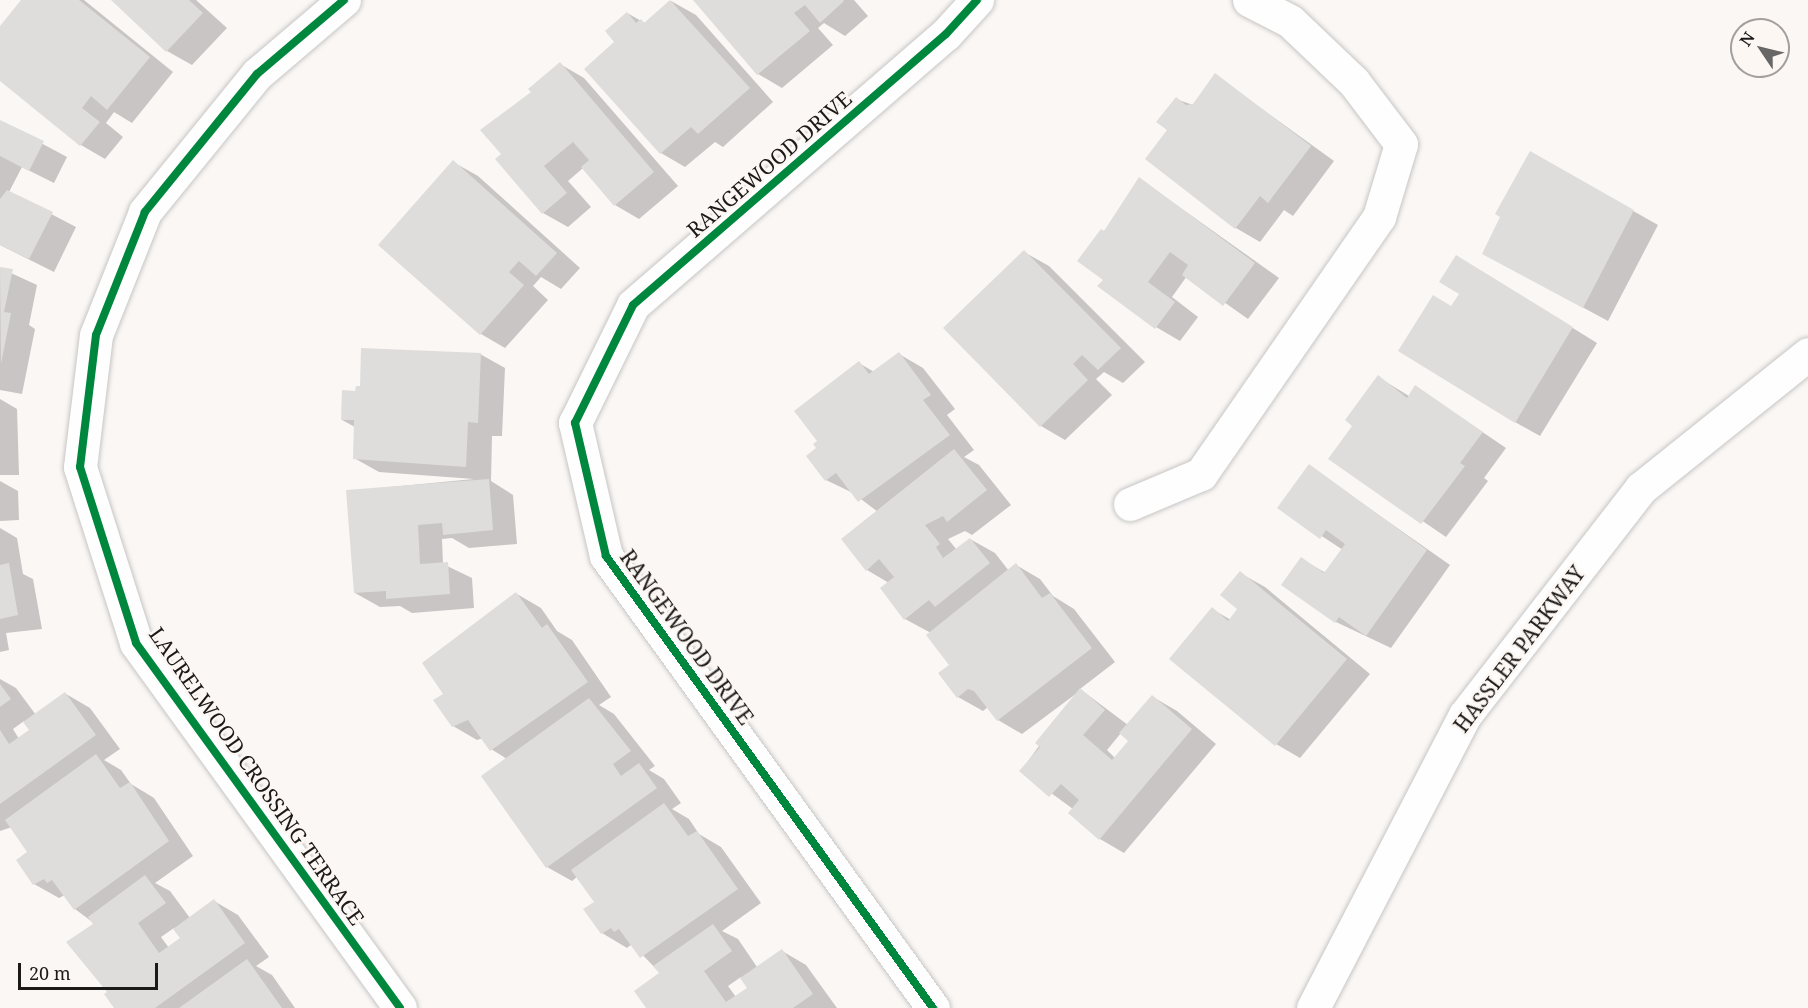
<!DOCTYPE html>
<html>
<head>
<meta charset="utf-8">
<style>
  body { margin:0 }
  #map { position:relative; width:1808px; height:1008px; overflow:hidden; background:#faf7f5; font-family:"Noto Serif",serif }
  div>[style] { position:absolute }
  .shadow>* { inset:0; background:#0003 }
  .building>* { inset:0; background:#dfdddb }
  .roads { filter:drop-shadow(0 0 2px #c7c6c4) drop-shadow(0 0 2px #c7c6c4) }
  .minor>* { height:33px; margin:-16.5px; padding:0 16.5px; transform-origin:16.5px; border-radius:16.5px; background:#fefefe }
  .cycleway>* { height:8px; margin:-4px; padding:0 4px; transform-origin:4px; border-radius:4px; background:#00873e }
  span { translate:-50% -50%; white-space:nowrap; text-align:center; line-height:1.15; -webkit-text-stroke:5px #fcf7f3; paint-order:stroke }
  .street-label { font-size:21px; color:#1b1a19 }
  .north { position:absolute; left:1730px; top:18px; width:60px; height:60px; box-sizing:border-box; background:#fcf7f3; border:2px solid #a29f9c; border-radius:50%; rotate:305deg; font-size:16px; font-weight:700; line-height:24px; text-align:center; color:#1b1a19 }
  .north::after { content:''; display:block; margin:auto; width:21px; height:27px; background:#696766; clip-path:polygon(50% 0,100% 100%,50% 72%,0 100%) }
  .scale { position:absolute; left:18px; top:963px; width:140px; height:27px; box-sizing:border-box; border:3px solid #1b1a19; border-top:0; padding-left:8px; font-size:18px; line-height:21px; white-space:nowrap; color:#1b1a19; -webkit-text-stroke:4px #fcf7f3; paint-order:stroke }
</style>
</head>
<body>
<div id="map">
  <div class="shadow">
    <div style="clip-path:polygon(23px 0,84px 0,173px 72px,132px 123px,114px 112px,106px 123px,123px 137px,105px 159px,81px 145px,0 79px,0 29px)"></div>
    <div style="clip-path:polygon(113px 0,196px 0,227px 28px,192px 65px,167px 51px)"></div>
    <div style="clip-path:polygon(695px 0,854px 0,868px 16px,845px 36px,824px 23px,818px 28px,833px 45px,782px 88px,758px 74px)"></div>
    <div style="clip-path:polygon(671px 1px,696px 15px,773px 102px,723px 147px,715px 142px,685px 167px,661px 153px,616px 42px,627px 13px,645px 23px)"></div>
    <div style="clip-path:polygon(560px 64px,584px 78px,678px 186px,639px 219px,615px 205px,583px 168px,568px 181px,591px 207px,568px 227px,543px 213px,503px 155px,534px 92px)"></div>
    <div style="clip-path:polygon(1215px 75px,1334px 161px,1293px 216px,1284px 210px,1260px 242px,1236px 228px,1147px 159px,1170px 130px,1176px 99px,1193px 105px)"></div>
    <div style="clip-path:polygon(0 121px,67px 157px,54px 183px,22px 167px,9px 192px,76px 227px,54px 272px,0 245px)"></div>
    <div style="clip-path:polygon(1531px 153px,1658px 225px,1608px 321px,1508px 267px)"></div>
    <div style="clip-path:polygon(453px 162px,478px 176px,580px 268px,561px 289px,541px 277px,533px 286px,548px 300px,505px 348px,481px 334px,380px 244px)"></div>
    <div style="clip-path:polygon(1140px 179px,1279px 278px,1248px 319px,1187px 276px,1172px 297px,1198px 317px,1180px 341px,1156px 327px,1105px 279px,1104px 232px)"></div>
    <div style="clip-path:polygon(1024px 252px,1049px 266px,1145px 362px,1123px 383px,1104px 372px,1096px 379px,1112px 395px,1065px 440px,1041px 426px)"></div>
    <div style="clip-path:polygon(0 268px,37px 285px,29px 325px,35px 329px,22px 394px,0 390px)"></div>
    <div style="clip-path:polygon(1481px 271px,1597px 343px,1540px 436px,1515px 422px,1452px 308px)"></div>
    <div style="clip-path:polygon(480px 354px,505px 368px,502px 436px,492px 436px,491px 481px,513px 495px,517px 544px,469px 548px,452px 538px,442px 539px,443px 564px,472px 578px,474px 608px,412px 613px,400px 606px,380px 607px,355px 593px,348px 491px,474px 479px,379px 472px,354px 458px,355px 427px,342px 420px,356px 392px)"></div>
    <div style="clip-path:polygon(evenodd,899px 354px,923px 368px,955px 409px,947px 415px,974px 450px,964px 457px,979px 465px,1011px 505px,972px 535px,965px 531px,948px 539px,957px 550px,970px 539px,995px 553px,1009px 571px,1016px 565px,1040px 579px,1053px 596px,1074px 609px,1115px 662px,1080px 689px,1128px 725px,1153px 697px,1177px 711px,1216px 744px,1124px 853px,1100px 839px,1073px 809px,1021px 771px,1077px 693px,1022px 734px,998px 720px,988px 707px,983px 711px,958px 697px,951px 665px,931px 633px,905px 619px,889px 583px,867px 570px,878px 512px,853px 493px,826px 480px,818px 448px,859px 363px,874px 372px,899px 354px,1121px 733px,1130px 741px,1115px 758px,1107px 750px,1121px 733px)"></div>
    <div style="clip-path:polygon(1378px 377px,1409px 396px,1416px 387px,1506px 448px,1484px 478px,1488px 481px,1446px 537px,1330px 458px,1354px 425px)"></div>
    <div style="clip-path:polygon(0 399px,17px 409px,19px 475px,0 475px)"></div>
    <div style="clip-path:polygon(1309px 466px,1450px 565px,1391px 648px,1336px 622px,1301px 559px,1326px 573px,1343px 550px,1279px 508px)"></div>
    <div style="clip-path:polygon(0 481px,18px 491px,19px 520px,0 521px)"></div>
    <div style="clip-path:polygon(0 528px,17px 538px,23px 574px,33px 579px,42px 629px,6px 633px,9px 650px,0 652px)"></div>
    <div style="clip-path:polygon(1240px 573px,1265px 587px,1370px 674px,1300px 758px,1276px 744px,1212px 609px,1231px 620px,1239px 609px)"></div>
    <div style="clip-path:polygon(evenodd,517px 594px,541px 608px,557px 631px,572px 640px,611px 697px,599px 705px,614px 714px,655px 766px,649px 770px,664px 779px,681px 803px,672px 809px,689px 819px,699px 834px,721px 847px,761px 903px,722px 931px,738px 939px,757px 967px,782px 951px,806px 965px,837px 1008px,649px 1008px,661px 974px,632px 944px,627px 948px,602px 933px,585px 909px,596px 902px,578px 876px,572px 881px,547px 867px,507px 759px,491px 749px,483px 738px,477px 740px,453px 726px,446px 694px,517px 594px,741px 977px,749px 989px,736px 997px,728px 986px,741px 977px)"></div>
    <div style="clip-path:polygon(evenodd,0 679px,16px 688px,36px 715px,66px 694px,90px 708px,120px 749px,104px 760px,121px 770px,131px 784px,154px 798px,193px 856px,155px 883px,170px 891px,190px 918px,214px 901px,238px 915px,269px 957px,256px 966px,272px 975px,295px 1008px,116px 1008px,95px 924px,75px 909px,65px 895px,59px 898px,34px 884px,29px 852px,12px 827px,0 831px,0 679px,24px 721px,31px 731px,19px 739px,13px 729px,24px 721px,0 679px,174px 928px,182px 939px,169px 948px,161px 937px,174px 928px)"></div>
  </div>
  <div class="building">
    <div style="clip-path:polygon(21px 0,79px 0,150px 57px,107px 110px,91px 96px,82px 108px,100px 122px,80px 146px,0 81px,0 26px)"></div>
    <div style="clip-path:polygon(111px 0,189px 0,203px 13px,166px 52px)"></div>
    <div style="clip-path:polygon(670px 0,750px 88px,698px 134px,691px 127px,660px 154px,584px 69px,614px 42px,605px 31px,627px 12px,636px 23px,641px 19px,644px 23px)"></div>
    <div style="clip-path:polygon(693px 0,843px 0,844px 1px,820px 23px,805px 5px,794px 13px,810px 31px,757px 75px)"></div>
    <div style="clip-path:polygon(560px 62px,654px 172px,614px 206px,581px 167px,589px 160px,573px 142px,544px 166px,567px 193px,542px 214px,495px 159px,501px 154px,480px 130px,531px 92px,528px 89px)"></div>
    <div style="clip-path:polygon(1215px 73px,1311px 146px,1268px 203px,1260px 196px,1235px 229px,1145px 159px,1167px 130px,1156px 122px,1176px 97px,1186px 105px,1193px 104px)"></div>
    <div style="clip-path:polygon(0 120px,44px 141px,29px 171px,0 156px)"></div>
    <div style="clip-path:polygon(1530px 151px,1634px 210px,1583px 308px,1482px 254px,1500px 217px,1495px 214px)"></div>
    <div style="clip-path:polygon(453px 160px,557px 253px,536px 276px,519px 261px,509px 272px,524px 285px,480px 335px,378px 245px)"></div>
    <div style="clip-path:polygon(1139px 177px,1255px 263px,1223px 306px,1182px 275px,1188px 265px,1170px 252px,1148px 282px,1175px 302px,1155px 329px,1097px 286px,1103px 280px,1077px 261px,1101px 229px,1104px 231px)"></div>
    <div style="clip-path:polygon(7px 190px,53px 212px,29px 259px,0 245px,0 199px)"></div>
    <div style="clip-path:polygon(1024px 250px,1121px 348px,1098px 370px,1082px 355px,1073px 364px,1088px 380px,1040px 427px,943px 328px)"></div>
    <div style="clip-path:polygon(1456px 255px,1573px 327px,1515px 423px,1398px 351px,1433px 295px,1451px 306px,1459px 294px,1439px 282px)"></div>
    <div style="clip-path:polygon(0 267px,13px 269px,4px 312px,11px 313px,1px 364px)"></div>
    <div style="clip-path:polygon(361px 348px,481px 353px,478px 423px,468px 422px,466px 467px,353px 459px,354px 420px,341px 420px,342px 390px,355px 391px,356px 386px,360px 386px)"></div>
    <div style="clip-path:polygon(899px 352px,931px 395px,923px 400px,950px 435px,858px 502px,836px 473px,825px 481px,806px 456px,816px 448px,813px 444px,817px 441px,794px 411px,859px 361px,869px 374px)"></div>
    <div style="clip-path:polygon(1378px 375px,1407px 398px,1415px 385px,1483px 432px,1460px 463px,1465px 466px,1421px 524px,1328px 459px,1352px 426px,1345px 420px)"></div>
    <div style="clip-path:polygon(954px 449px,987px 490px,947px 522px,943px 516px,925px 525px,940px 544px,936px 547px,943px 558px,970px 538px,990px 563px,935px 607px,929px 600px,904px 620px,880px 588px,894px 577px,879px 559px,866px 571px,841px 539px)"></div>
    <div style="clip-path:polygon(1309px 464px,1427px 550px,1366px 636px,1339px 617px,1335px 623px,1281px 585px,1301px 557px,1324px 573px,1345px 544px,1326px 530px,1320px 539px,1277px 508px)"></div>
    <div style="clip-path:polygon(489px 479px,493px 530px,443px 535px,442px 523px,418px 525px,420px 564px,448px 562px,450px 594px,386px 599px,386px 591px,354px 593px,346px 490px)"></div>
    <div style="clip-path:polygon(9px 563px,18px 615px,0 619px,0 565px)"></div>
    <div style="clip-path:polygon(1016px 563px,1042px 598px,1050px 593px,1092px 648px,997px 721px,974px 691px,968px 689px,957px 698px,938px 673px,949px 665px,926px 635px)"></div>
    <div style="clip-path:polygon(1240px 571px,1347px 659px,1275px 746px,1169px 659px,1212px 607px,1228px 621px,1237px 609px,1220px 595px)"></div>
    <div style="clip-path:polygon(516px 592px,542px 628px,547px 624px,588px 682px,490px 751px,468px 720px,452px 727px,433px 700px,443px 694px,422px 663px)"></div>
    <div style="clip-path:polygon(0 684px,11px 699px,0 707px)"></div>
    <div style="clip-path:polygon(1080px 688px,1105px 710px,1083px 735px,1112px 760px,1128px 741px,1119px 733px,1152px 695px,1192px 729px,1099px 840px,1068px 813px,1079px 800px,1061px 784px,1049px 797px,1019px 771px,1040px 747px,1035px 743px)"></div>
    <div style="clip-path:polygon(65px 692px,96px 735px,0 804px,0 730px,9px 744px,29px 730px,23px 722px)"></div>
    <div style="clip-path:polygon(589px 698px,631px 751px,613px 764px,621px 776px,639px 763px,657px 788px,546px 868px,481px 776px)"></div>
    <div style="clip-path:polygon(96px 754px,120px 788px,130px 782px,169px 841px,74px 910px,52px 880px,47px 883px,44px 879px,33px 885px,16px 860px,27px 852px,5px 820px)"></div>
    <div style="clip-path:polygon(664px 803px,688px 836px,697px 831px,738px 889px,640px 958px,619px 929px,614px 932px,611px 928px,601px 934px,583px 909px,594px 902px,571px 870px)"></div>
    <div style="clip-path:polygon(145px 875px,166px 903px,138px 923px,159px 953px,180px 938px,173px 929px,214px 899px,245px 943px,155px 1008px,114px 1008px,104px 994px,107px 992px,66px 942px,93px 924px,88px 917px)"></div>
    <div style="clip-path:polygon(713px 924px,732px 951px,704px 971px,726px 1002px,747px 988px,740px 978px,782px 949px,813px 994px,793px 1008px,646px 1008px,634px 991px,659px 973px,653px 966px)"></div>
    <div style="clip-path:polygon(247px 959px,282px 1008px,179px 1008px)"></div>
  </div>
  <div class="roads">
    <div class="minor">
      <div style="left:344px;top:0;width:114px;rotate:139.6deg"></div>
      <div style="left:257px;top:74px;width:178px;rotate:129.1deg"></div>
      <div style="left:145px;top:212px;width:132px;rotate:111.7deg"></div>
      <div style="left:96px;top:335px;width:133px;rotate:96.9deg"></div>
      <div style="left:80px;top:467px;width:185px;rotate:72.3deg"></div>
      <div style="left:136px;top:643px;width:450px;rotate:54.1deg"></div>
      <div style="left:1130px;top:504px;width:77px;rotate:-22.9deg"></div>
      <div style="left:1201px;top:474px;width:313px;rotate:-55.3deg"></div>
      <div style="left:1379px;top:217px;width:76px;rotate:-73.2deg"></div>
      <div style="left:1401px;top:144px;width:78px;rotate:-127.2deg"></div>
      <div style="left:1354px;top:82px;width:88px;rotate:-136.4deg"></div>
      <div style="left:1290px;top:21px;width:46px;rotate:-152.9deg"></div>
      <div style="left:933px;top:1008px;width:558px;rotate:-125.88deg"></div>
      <div style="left:606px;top:556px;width:137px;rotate:-103.1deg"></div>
      <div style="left:575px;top:423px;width:131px;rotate:-63.8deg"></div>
      <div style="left:633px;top:305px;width:414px;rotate:-40.9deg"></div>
      <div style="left:946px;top:34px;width:46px;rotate:-47.6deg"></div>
      <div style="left:1313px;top:1008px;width:330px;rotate:-62.6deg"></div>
      <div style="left:1465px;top:715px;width:287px;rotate:-52.2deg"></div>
      <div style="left:1641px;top:488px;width:214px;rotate:-38.7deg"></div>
    </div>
  </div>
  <div class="cycleway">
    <div style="left:344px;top:0;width:114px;rotate:139.6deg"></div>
    <div style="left:257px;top:74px;width:178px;rotate:129.1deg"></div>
    <div style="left:145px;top:212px;width:132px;rotate:111.7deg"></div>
    <div style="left:96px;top:335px;width:133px;rotate:96.9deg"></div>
    <div style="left:80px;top:467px;width:185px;rotate:72.3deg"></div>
    <div style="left:136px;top:643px;width:450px;rotate:54.1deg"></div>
    <div style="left:933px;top:1008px;width:558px;rotate:-125.88deg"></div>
    <div style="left:606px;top:556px;width:137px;rotate:-103.1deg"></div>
    <div style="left:575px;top:423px;width:131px;rotate:-63.8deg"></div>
    <div style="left:633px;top:305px;width:414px;rotate:-40.9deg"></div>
    <div style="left:946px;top:34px;width:46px;rotate:-47.6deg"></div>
  </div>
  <div class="street-label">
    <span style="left:769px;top:164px;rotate:-41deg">RANGEWOOD DRIVE</span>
    <span style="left:687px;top:637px;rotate:54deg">RANGEWOOD DRIVE</span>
    <span style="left:1519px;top:649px;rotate:-53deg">HASSLER PARKWAY</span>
    <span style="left:257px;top:776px;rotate:55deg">LAURELWOOD CROSSING TERRACE</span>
  </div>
  <div class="north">N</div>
  <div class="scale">20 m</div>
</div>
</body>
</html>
